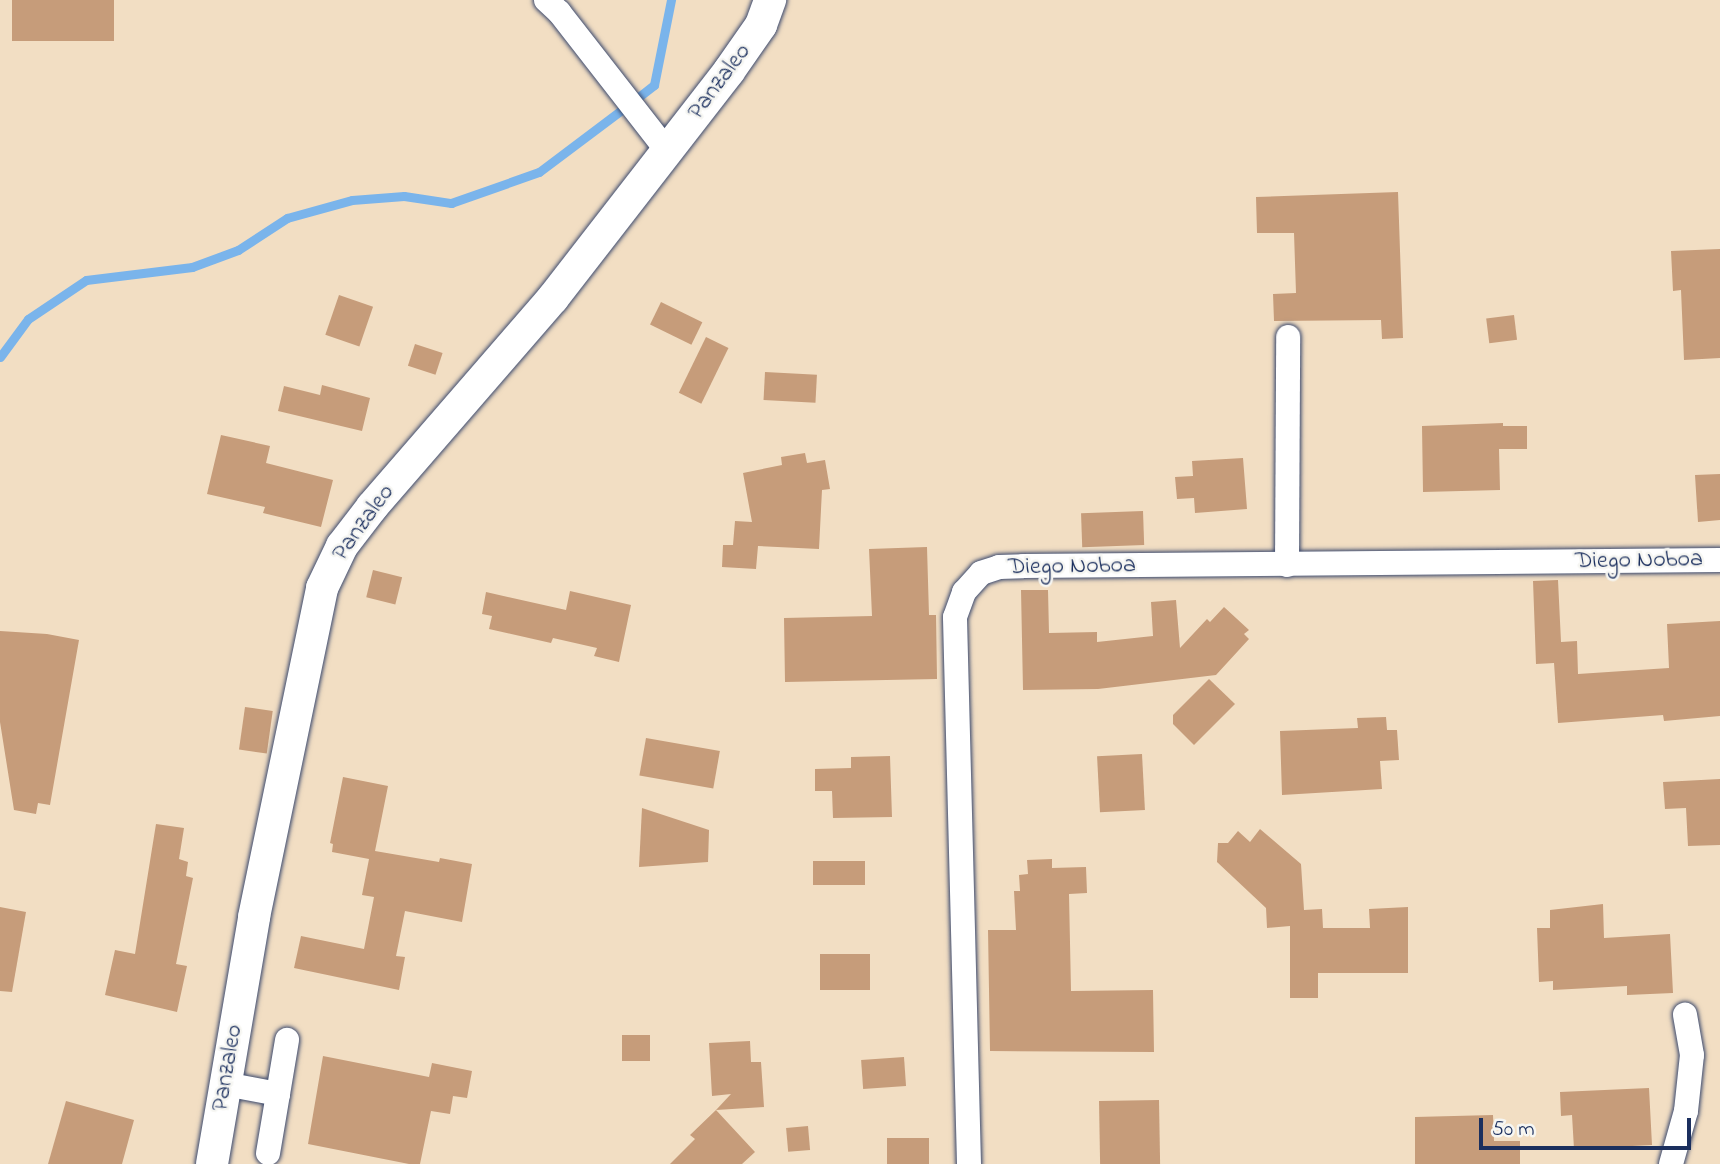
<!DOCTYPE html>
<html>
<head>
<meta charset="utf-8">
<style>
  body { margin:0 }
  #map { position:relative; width:1720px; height:1164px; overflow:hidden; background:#f2dec3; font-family:"Indie Flower",sans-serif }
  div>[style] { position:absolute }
  .stream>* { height:9px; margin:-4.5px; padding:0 4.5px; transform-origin:4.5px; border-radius:4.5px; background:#7ab4eb }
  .building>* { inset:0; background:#c69c7a; transform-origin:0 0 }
  .roads { filter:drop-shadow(0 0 2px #3b496d) drop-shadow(0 0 2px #3b496d) }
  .minor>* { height:24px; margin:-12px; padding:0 12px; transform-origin:12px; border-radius:12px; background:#fff }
  .tertiary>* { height:32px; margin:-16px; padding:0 16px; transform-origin:16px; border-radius:16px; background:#fff }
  span { translate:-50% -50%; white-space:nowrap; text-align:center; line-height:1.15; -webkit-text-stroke:5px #f6f6f2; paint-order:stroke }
  .street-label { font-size:24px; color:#1b2f5e }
  .scale { position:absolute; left:1479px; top:1118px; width:212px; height:32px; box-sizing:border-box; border:4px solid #1b2f5e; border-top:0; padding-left:9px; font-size:21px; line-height:24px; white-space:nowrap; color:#1b2f5e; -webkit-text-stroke:5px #f6f6f2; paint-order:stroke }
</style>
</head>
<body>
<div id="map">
  <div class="stream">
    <div style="left:636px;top:99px;width:23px;rotate:-38deg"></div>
    <div style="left:654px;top:85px;width:87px;rotate:-78.7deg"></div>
    <div style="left:0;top:357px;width:47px;rotate:-53.6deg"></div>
    <div style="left:28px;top:319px;width:70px;rotate:-33.9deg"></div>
    <div style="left:86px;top:280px;width:107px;rotate:-7deg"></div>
    <div style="left:192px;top:267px;width:49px;rotate:-20.3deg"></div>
    <div style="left:238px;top:250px;width:59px;rotate:-33.1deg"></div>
    <div style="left:287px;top:218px;width:67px;rotate:-15.5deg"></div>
    <div style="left:352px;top:200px;width:52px;rotate:-4.4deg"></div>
    <div style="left:404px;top:196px;width:48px;rotate:8.5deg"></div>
    <div style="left:451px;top:203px;width:93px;rotate:-19.4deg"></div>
    <div style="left:539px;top:172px;width:105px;rotate:-36.9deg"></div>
  </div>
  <div class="building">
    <div style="left:12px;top:0;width:102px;height:41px"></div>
    <div style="clip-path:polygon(1398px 192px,1403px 338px,1382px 339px,1381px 320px,1274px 321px,1273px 294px,1296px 293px,1294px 233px,1257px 233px,1256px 197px)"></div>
    <div style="clip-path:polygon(1720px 249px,1720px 358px,1684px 360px,1681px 290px,1673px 291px,1671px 251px)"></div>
    <div style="left:339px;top:295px;width:36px;height:42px;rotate:19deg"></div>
    <div style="left:661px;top:302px;width:46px;height:25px;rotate:26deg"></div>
    <div style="left:1514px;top:315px;width:25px;height:28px;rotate:83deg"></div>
    <div style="left:706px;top:337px;width:25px;height:62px;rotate:26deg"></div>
    <div style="left:415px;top:344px;width:29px;height:23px;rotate:18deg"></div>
    <div style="left:765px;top:372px;width:52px;height:28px;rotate:3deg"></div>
    <div style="clip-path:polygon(322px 385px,370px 398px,362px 431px,278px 411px,284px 386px,320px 395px)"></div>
    <div style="clip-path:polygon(1503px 423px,1503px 426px,1527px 426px,1527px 449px,1499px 449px,1500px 490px,1423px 492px,1422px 426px)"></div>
    <div style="clip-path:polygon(221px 435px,270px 446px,266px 463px,333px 480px,321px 527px,263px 513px,265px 507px,207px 494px)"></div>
    <div style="clip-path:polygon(805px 453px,807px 463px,825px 460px,830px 489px,822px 490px,819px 549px,758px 546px,756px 569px,722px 567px,723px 545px,733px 545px,735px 521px,752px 522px,743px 473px,782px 465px,781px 457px)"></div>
    <div style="clip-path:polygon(1243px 458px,1247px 509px,1195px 513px,1194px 498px,1177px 499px,1175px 477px,1193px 476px,1192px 461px)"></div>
    <div style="clip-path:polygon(1720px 474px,1720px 520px,1698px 522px,1695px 475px)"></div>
    <div style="left:1143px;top:511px;width:34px;height:62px;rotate:88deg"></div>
    <div style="clip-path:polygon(927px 547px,929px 615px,936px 615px,937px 679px,785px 682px,784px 618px,872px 616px,869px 549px)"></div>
    <div style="left:373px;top:570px;width:30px;height:28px;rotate:14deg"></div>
    <div style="clip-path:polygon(1558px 580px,1561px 642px,1577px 641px,1578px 674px,1669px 668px,1667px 624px,1720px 621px,1720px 716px,1664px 721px,1663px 715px,1558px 723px,1554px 663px,1536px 664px,1533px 581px)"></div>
    <div style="clip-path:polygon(1021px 590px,1048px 590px,1049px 633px,1097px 632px,1097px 642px,1153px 636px,1151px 602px,1176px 600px,1180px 648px,1207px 619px,1210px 622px,1224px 607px,1249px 630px,1244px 634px,1249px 639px,1216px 675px,1098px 689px,1023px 690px)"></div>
    <div style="clip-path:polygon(570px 591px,631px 605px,619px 662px,594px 656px,597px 648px,553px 638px,551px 643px,489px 629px,492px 616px,482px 614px,486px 592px,566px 610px)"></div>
    <div style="clip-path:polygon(0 631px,47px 634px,79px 640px,50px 805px,38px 803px,36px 814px,14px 810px,0 722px)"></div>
    <div style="clip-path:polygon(1209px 679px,1235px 704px,1194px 745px,1173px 724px,1173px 715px)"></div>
    <div style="left:245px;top:707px;width:28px;height:43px;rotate:8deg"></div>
    <div style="clip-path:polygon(1386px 717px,1387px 730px,1397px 730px,1399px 760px,1380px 761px,1382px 789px,1282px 795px,1280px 731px,1358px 728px,1357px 718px)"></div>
    <div style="left:646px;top:738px;width:75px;height:38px;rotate:10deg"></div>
    <div style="left:1142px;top:754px;width:56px;height:45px;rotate:87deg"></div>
    <div style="clip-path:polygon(890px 756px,892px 817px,833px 818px,832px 791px,815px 791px,815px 769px,851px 768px,851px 757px)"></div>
    <div style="clip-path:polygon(343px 777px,388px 786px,375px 851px,439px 862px,440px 858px,472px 864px,462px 922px,405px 911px,396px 956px,405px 957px,399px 990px,294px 968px,301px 936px,364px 949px,374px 897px,362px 895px,369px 859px,332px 852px,333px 844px,330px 843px)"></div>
    <div style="clip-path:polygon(1720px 779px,1720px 845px,1688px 846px,1686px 808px,1665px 809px,1663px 782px)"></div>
    <div style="clip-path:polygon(642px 808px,709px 830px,708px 862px,639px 867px)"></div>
    <div style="clip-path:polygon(156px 824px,184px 828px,179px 859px,188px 862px,186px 876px,193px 878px,176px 964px,187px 966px,177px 1012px,105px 995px,115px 950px,135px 954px)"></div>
    <div style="clip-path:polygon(1260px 829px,1301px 864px,1304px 910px,1322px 909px,1323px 928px,1370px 928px,1369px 909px,1408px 907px,1408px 973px,1318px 973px,1318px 998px,1290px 998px,1290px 926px,1267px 928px,1266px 908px,1217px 862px,1218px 843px,1228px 843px,1238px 831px,1250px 842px)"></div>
    <div style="clip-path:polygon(1052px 859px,1052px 868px,1086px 867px,1087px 893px,1069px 894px,1071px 991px,1153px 990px,1154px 1052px,990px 1051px,988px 930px,1016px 930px,1014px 891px,1020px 891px,1019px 875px,1028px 874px,1027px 860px)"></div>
    <div style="left:865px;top:861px;width:24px;height:52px;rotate:90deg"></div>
    <div style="clip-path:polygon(1603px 904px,1604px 938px,1670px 934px,1673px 993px,1627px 995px,1627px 986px,1553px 990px,1553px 981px,1539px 982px,1537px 928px,1550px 928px,1550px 910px)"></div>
    <div style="clip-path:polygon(0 907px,26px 912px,12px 992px,0 991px)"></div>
    <div style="left:870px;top:954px;width:36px;height:50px;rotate:90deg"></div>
    <div style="left:622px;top:1035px;width:28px;height:26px"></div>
    <div style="clip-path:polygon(750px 1041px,751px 1062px,761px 1062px,764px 1107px,716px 1110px,731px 1094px,712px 1096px,709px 1043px)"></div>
    <div style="clip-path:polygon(323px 1056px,429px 1077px,432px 1063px,472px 1071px,467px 1098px,453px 1096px,450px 1114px,431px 1111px,420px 1164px,409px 1164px,308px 1144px)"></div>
    <div style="left:904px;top:1057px;width:29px;height:43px;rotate:86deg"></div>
    <div style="clip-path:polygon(1649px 1088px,1652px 1145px,1574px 1149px,1572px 1115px,1561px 1116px,1560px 1092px)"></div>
    <div style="left:1159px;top:1100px;width:64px;height:60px;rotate:89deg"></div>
    <div style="clip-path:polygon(66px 1101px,134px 1120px,122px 1164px,48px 1164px)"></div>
    <div style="clip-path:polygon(716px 1110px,755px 1152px,742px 1164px,670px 1164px,695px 1139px,690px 1135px)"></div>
    <div style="clip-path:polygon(1493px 1115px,1494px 1141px,1520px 1141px,1520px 1164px,1415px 1164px,1415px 1117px)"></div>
    <div style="left:808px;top:1126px;width:24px;height:22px;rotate:85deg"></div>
    <div style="left:887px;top:1138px;width:42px;height:26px"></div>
  </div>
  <div class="roads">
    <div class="minor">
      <div style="left:546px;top:0;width:18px;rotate:43deg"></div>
      <div style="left:559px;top:12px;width:177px;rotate:52.1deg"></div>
      <div style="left:1287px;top:565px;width:228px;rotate:-89.7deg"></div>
      <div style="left:225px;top:1084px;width:54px;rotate:10.7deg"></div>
      <div style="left:278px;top:1094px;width:60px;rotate:99.6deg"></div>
      <div style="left:278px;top:1094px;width:55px;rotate:-80.5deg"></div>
      <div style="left:969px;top:1164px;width:547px;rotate:-91.47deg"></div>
      <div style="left:955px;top:617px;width:27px;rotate:-70deg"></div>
      <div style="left:964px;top:592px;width:25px;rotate:-48deg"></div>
      <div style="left:981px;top:573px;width:19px;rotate:-18deg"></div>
      <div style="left:999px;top:567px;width:24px;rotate:-2deg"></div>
      <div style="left:1023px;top:566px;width:697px;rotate:-0.49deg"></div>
      <div style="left:1671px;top:1164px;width:55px;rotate:-74.2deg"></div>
      <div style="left:1686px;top:1111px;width:56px;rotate:-83.9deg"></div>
      <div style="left:1692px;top:1055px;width:41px;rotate:-99.9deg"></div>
    </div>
    <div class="tertiary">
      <div style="left:212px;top:1164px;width:251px;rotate:-80.3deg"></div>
      <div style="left:254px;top:917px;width:336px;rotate:-78.3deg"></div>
      <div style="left:322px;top:588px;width:47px;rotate:-64.5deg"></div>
      <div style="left:342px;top:546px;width:49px;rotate:-52.4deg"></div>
      <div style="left:372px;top:507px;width:276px;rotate:-49.1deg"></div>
      <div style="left:553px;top:298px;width:287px;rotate:-52.2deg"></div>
      <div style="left:729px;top:71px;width:56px;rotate:-55.2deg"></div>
      <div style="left:761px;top:25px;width:27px;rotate:-70deg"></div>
    </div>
  </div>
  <div class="street-label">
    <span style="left:720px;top:82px;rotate:-53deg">Panzaleo</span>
    <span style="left:364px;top:523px;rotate:-54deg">Panzaleo</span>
    <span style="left:1639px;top:561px;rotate:-1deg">Diego Noboa</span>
    <span style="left:1072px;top:567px;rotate:-1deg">Diego Noboa</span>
    <span style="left:228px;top:1068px;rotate:-80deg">Panzaleo</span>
  </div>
  <div class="scale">50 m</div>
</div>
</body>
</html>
